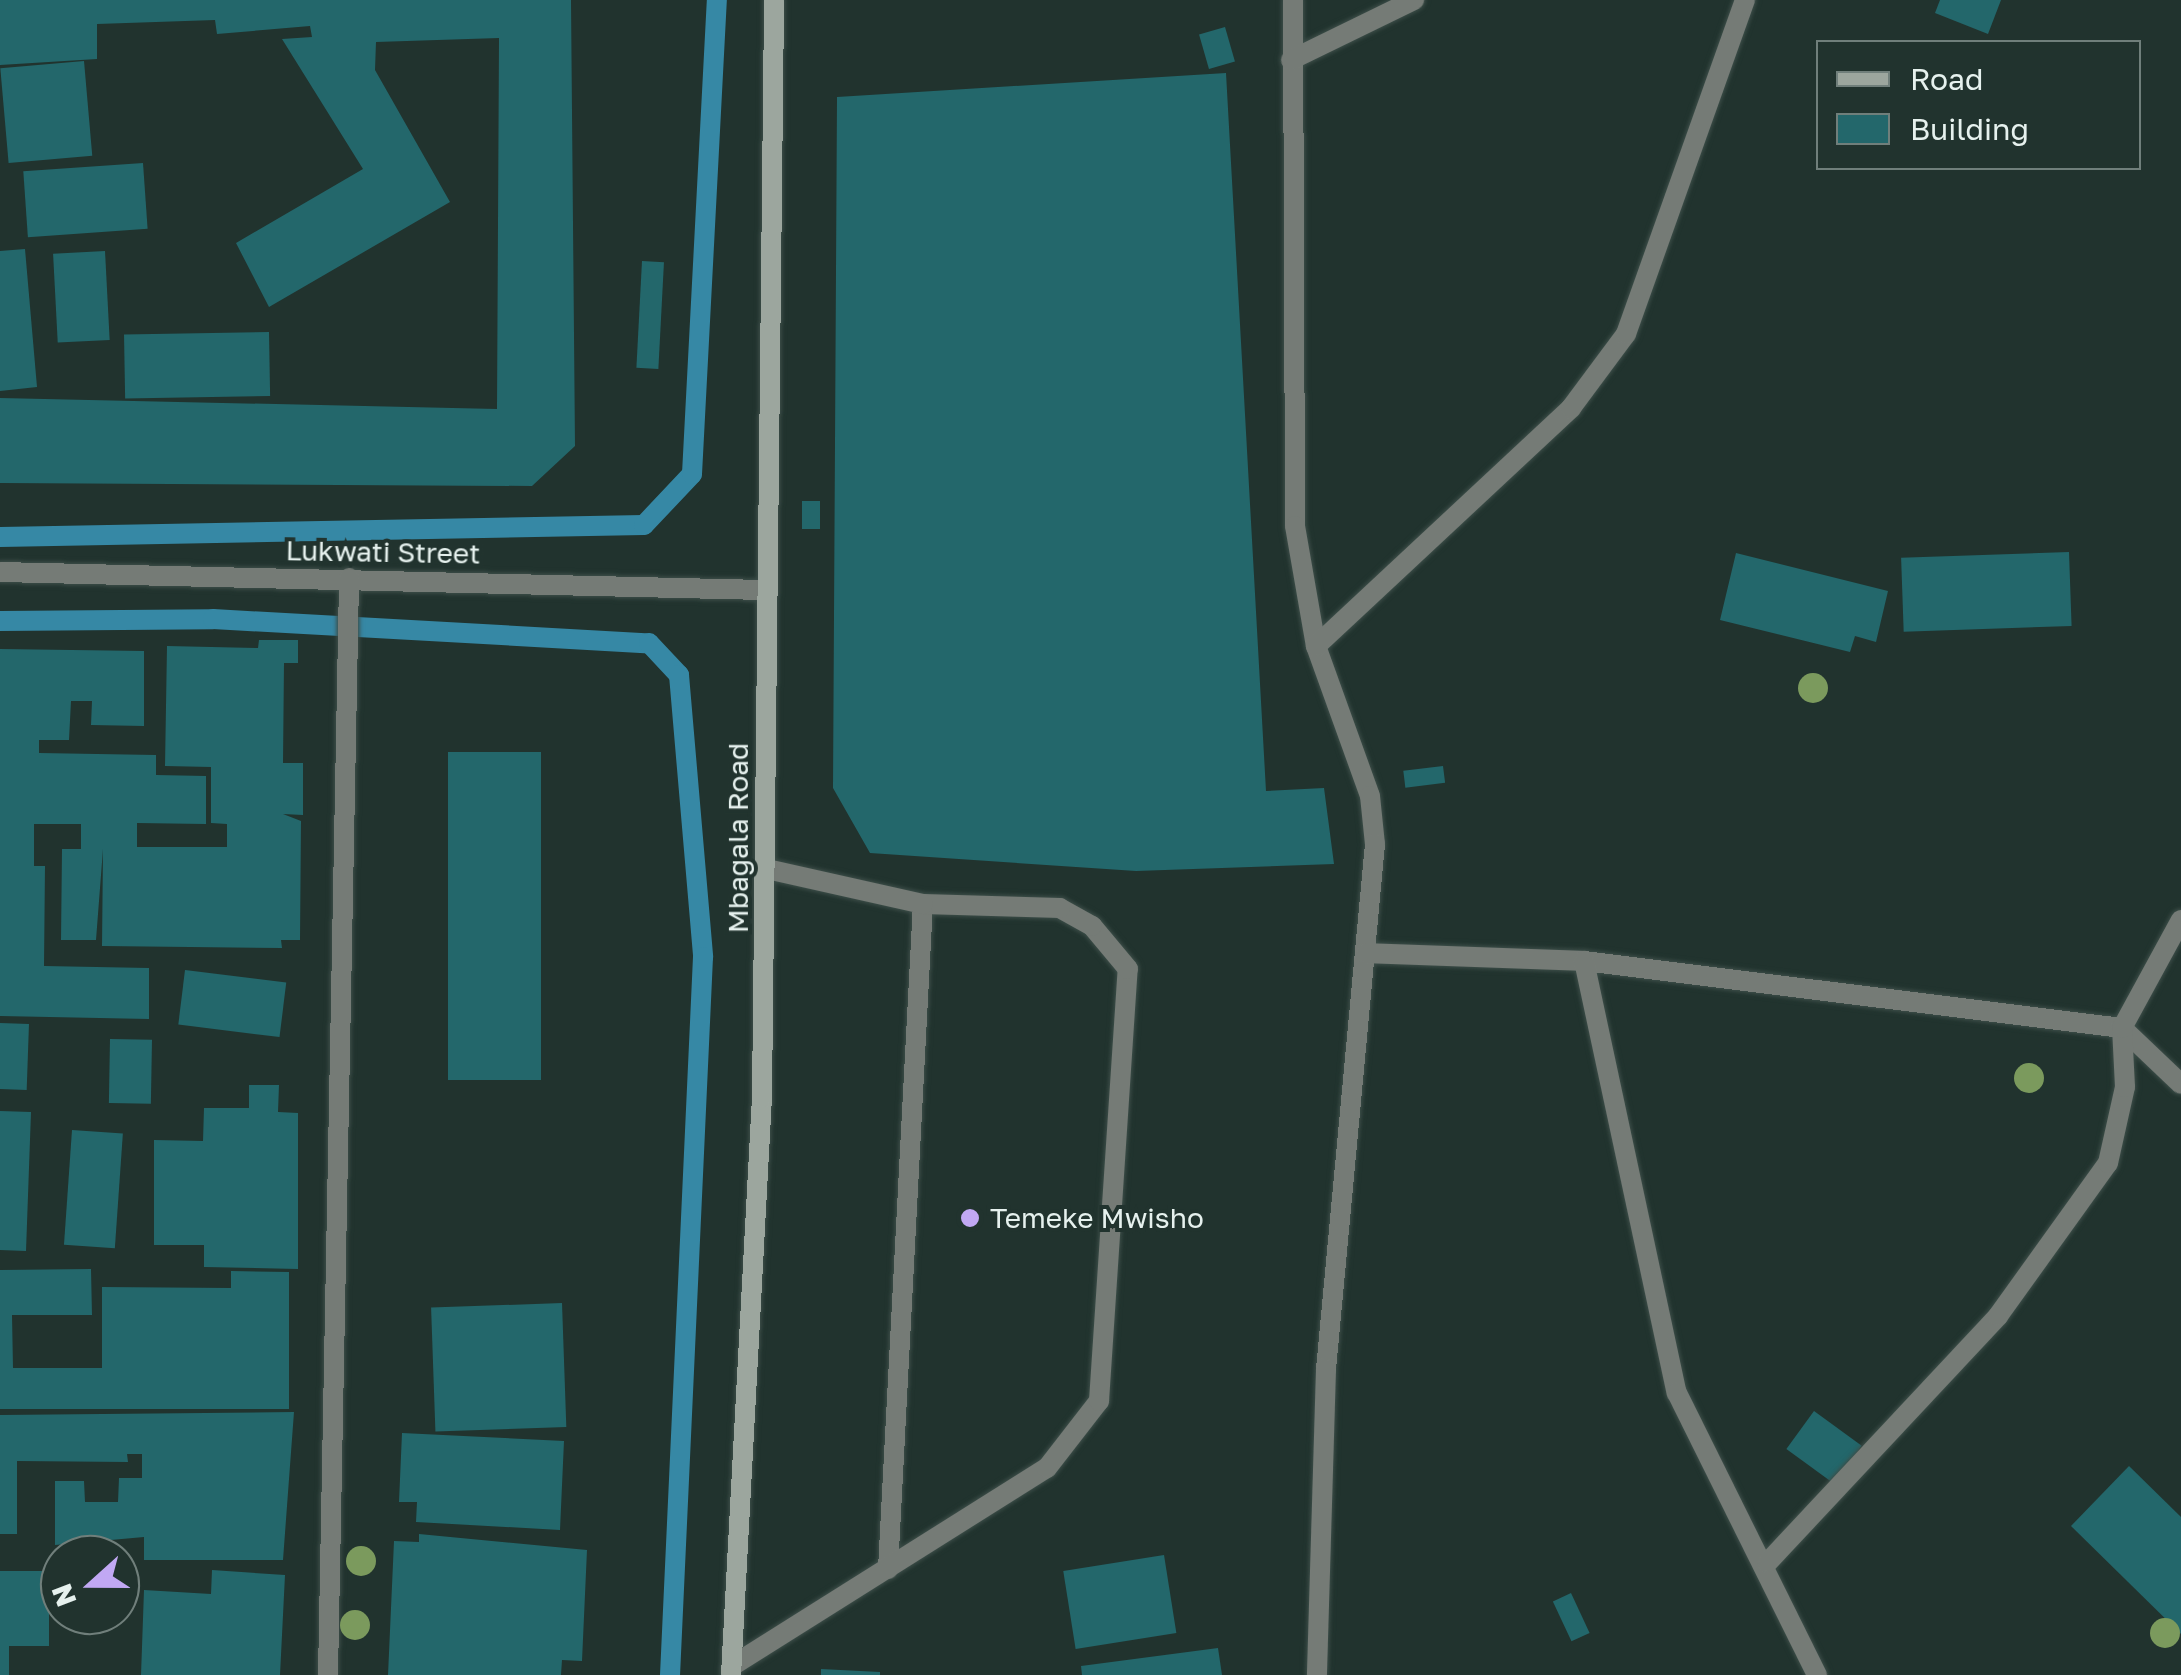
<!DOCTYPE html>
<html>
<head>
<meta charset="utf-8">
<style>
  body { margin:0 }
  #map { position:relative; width:2181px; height:1675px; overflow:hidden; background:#21332e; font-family:"Golos Text",sans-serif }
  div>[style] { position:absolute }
  .stream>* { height:20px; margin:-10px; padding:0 10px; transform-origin:10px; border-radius:10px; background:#3688a5 }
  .building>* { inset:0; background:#23676b; transform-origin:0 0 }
  .roads { filter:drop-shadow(0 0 2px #3d4e49) drop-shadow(0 0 2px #3d4e49) }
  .lane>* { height:20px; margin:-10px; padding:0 10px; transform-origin:10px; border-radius:10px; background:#757b76 }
  .street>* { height:20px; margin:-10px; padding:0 10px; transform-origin:10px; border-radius:10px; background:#757b76 }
  .secondary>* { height:20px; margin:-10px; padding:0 10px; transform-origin:10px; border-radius:10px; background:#9ca69e }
  .trees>* { width:30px; height:30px; margin:-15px; border-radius:50%; background:#7b9a5d }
  .dots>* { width:28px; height:28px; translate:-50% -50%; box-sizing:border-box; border:5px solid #21332e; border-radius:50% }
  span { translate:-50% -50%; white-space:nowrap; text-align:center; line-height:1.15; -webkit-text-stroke:8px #21332e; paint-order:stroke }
  .street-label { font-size:28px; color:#e6f1ee }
  .poi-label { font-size:28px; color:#e6f1ee }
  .left { translate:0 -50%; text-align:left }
  .legend { position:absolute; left:1816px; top:40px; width:325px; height:130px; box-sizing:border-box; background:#21332e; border:2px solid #707f7b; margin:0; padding:12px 18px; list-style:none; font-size:30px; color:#e6f1ee }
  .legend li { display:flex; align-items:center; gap:20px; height:50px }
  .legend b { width:50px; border:2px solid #707f7b }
  .north { position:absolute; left:40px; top:1535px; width:100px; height:100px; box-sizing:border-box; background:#21332e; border:2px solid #707f7b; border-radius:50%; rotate:249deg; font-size:28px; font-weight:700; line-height:40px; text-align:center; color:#e6f1ee }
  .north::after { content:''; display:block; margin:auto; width:35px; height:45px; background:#c1a8f3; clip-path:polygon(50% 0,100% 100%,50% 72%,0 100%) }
</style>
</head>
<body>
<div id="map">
  <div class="stream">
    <div style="left:0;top:537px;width:644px;rotate:-1.07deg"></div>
    <div style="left:644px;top:525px;width:70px;rotate:-46.7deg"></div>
    <div style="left:692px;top:474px;width:475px;rotate:-87deg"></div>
    <div style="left:0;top:621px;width:213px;rotate:-0.5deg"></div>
    <div style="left:213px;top:619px;width:437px;rotate:3.2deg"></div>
    <div style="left:649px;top:643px;width:44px;rotate:46.8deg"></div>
    <div style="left:679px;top:675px;width:283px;rotate:85.1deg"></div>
    <div style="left:703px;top:957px;width:719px;rotate:92.63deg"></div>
  </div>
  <div class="building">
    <div style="clip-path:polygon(0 0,571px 0,575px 446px,532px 486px,0 483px,0 398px,497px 409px,499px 38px,376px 42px,375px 70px,450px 202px,269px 307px,236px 243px,363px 169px,282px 39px,312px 37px,310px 26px,217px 34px,215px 20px,97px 24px,97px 59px,0 65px)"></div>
    <div style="clip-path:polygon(1940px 0,2001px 0,1988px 34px,1935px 13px)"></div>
    <div style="left:1225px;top:27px;width:36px;height:27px;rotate:74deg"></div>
    <div style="left:84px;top:61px;width:95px;height:84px;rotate:85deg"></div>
    <div style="clip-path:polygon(1226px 73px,1266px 791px,1324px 788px,1334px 864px,1136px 871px,870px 853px,833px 788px,837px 97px)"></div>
    <div style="left:143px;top:163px;width:66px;height:120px;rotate:86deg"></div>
    <div style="clip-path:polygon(25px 249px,37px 387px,0 391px,0 251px)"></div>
    <div style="left:105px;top:251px;width:89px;height:52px;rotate:87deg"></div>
    <div style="left:642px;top:261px;width:22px;height:107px;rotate:3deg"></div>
    <div style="left:269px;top:332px;width:64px;height:145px;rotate:89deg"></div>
    <div style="left:802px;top:501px;width:18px;height:28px"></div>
    <div style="left:2069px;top:552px;width:74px;height:168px;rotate:88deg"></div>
    <div style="clip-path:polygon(1736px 553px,1888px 591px,1876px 642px,1855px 636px,1850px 652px,1720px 620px)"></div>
    <div style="clip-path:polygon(259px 640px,298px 640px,298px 663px,284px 663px,283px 763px,303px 763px,303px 815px,283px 814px,301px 821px,300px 940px,281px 940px,282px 948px,102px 946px,103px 849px,96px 940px,61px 940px,62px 849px,81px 849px,81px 824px,34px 824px,34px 866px,45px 866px,44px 966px,149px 968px,149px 1019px,0 1016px,0 649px,144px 651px,144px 726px,91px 725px,92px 701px,71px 701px,69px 740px,39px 740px,39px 753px,156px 755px,156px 775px,206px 776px,206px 824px,137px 823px,137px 847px,227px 847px,227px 824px,211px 823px,211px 767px,165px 766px,167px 646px,258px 648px)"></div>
    <div style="left:448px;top:752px;width:93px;height:328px"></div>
    <div style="left:1443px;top:766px;width:17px;height:40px;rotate:83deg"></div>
    <div style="left:185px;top:970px;width:102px;height:55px;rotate:7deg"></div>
    <div style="left:0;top:1023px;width:29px;height:66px;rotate:2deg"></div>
    <div style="left:110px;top:1039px;width:42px;height:64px;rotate:1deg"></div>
    <div style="clip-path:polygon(249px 1085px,279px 1085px,278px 1112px,298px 1113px,298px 1269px,204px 1267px,204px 1245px,154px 1245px,154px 1140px,203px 1141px,204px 1108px,249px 1108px)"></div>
    <div style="clip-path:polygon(0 1111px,31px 1112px,26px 1251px,0 1250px)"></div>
    <div style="left:72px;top:1130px;width:51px;height:115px;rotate:4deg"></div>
    <div style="clip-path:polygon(91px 1269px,92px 1315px,12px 1315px,13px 1368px,102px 1368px,102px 1287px,231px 1288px,231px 1271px,289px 1272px,289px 1409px,0 1409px,0 1270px)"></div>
    <div style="left:562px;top:1303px;width:124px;height:131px;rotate:88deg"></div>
    <div style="left:1814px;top:1411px;width:59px;height:47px;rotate:36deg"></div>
    <div style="clip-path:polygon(294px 1412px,283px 1560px,144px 1560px,144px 1537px,55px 1545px,55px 1481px,84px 1481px,85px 1502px,118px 1502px,119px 1478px,142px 1478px,142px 1454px,127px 1454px,128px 1462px,17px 1461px,17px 1534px,0 1534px,0 1415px)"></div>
    <div style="clip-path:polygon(402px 1433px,564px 1441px,560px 1530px,416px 1522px,417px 1502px,399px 1502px)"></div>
    <div style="clip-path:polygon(2129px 1466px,2181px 1517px,2181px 1634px,2071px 1526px)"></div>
    <div style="clip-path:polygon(419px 1534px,587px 1550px,582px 1661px,562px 1660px,561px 1675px,388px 1675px,394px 1541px,419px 1542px)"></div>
    <div style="left:1164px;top:1555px;width:79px;height:102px;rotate:81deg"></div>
    <div style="clip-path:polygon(212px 1570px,285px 1575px,280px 1675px,141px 1675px,144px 1590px,211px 1594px)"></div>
    <div style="clip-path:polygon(0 1571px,49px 1571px,49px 1646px,9px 1646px,9px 1675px,0 1675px)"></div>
    <div style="left:1571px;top:1593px;width:44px;height:20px;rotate:65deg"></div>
    <div style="clip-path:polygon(1218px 1648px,1222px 1675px,1082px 1675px,1081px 1666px)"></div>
    <div style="clip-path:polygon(821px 1669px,880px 1672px,880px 1675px,821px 1675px)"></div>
  </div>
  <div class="roads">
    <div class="lane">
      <div style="left:1293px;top:0;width:526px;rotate:89.78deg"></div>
      <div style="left:1295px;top:526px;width:122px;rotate:80.1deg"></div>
      <div style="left:1316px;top:646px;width:159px;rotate:70.2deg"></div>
      <div style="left:1370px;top:796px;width:48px;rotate:84.1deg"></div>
      <div style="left:1375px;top:844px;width:527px;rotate:95.33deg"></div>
      <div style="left:1326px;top:1369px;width:306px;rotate:91.7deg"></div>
      <div style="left:1291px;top:60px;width:137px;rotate:-26deg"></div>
      <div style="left:1316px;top:646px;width:349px;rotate:-43deg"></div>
      <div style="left:1571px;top:408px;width:92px;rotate:-53.4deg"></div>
      <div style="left:1626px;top:334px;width:355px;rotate:-70.4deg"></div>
      <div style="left:1366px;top:953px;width:218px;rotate:2.1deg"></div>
      <div style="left:1584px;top:961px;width:542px;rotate:7.1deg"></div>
      <div style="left:2122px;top:1028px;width:81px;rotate:43.5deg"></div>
      <div style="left:1584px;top:961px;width:442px;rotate:77.9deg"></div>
      <div style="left:1677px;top:1393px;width:315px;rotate:63.6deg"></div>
      <div style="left:1768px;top:1562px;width:337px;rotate:-46.9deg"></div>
      <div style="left:1998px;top:1316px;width:188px;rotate:-54.3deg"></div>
      <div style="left:2108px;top:1163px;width:78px;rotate:-77.4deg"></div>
      <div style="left:2125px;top:1087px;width:59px;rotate:-92.9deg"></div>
      <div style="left:2122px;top:1028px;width:123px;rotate:-61.4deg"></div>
      <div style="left:888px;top:1569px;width:666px;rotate:-86.99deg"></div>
      <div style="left:732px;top:1666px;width:372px;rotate:-32.2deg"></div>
      <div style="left:1047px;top:1468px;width:85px;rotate:-52.2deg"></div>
      <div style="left:1099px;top:1401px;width:433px;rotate:-86.2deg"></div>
      <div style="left:1128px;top:969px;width:56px;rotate:-129.9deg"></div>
      <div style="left:1092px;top:926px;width:37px;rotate:-151deg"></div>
      <div style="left:1060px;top:908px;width:137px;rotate:-178.3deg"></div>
      <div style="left:923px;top:904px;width:160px;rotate:-167.4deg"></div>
    </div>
    <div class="street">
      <div style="left:0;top:572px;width:764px;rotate:1.35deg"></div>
      <div style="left:328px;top:1675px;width:1097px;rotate:-88.9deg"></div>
    </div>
    <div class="secondary">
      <div style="left:731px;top:1675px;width:579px;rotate:-86.93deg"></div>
      <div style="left:762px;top:1097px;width:1097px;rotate:-89.37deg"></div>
    </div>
  </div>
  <div class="trees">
    <div style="left:1813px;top:688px"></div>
    <div style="left:2029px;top:1078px"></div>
    <div style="left:361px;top:1561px"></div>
    <div style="left:355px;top:1625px"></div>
    <div style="left:2165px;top:1633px"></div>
  </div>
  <div class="dots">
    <div style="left:970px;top:1218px;background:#c1a8f3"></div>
  </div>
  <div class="street-label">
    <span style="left:383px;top:552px;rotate:1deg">Lukwati Street</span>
    <span style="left:738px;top:838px;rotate:-90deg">Mbagala Road</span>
  </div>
  <div class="poi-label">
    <span class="left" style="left:990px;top:1218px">Temeke Mwisho</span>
  </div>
  <ul class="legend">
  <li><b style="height:12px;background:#9ca69e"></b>Road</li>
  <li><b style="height:28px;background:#23676b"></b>Building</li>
  </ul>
  <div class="north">N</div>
</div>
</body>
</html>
